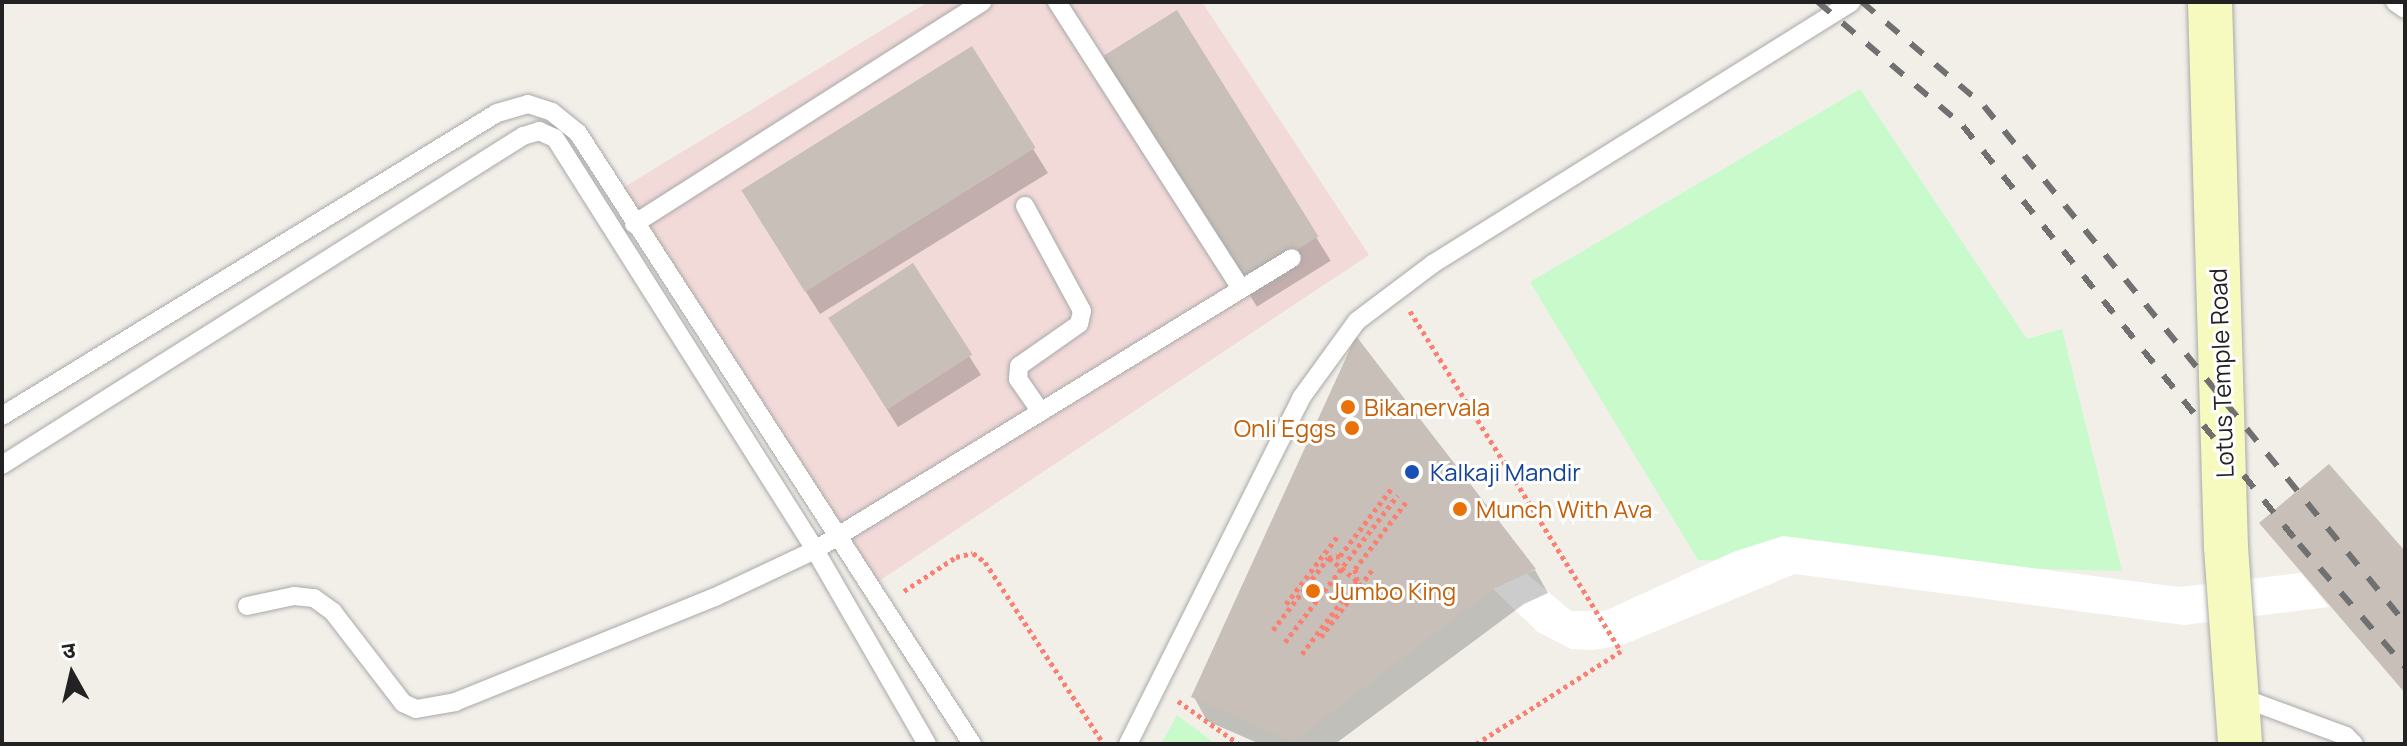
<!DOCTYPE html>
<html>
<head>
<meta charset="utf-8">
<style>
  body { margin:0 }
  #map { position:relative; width:2407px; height:746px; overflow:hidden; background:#f2efe9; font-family:Manrope,"Noto Sans Devanagari",sans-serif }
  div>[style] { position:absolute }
  .commercial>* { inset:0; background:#f2dad9 }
  .park>* { inset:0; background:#c8facc }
  .pier>* { inset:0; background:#fff }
  .shadow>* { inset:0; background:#0003; transform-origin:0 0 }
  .building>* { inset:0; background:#c7bfb8; transform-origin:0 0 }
  .path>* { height:5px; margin-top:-2.5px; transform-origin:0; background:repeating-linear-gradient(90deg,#fa8072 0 4px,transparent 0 8px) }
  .roads { filter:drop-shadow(0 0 2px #a9a9a9) drop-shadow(0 0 2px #a9a9a9) }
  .lane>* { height:18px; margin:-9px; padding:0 9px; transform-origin:9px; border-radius:9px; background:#fff }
  .secondary>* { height:44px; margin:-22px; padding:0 22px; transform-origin:22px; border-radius:22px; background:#f7fabf }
  .rail>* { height:6px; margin-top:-3px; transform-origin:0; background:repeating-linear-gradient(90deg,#707070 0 16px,transparent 0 32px) }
  .dots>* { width:22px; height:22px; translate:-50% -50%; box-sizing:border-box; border:4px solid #fff; border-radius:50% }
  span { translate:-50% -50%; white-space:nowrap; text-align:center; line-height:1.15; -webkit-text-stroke:6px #fff; paint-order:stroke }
  .street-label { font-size:24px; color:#222 }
  .food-label { font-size:24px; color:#c56008 }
  .left { translate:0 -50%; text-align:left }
  .right { translate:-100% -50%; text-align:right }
  .transit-label { font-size:24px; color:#164399 }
  .frame { position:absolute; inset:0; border:4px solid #222; pointer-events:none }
  .north { position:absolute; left:32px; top:634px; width:80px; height:80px; -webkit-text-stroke:6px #fff; paint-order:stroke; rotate:352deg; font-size:22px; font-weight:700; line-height:32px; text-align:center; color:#222 }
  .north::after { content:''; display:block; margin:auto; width:28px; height:36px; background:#222; clip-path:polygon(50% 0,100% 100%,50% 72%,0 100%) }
</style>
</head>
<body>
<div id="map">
  <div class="commercial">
    <div style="clip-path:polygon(928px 2px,1202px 2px,1369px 255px,873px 585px,621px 189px)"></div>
  </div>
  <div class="park">
    <div style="clip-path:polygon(1860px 89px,2027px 339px,2062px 329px,2122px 571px,1698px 560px,1530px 282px)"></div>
    <div style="clip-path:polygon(1177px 715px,1216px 744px,1161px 744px)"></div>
  </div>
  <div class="pier">
    <div style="clip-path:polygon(1783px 536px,2179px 587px,2301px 573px,2329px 607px,2184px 625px,1795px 574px,1625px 644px,1594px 650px,1571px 649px,1538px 632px,1493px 589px,1526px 573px,1571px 611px,1605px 611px,1733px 552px)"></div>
  </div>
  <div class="shadow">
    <div style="left:1176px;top:13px;width:292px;height:87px;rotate:58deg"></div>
    <div style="clip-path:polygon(971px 49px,1048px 173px,820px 314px,757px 215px)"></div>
    <div style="clip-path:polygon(913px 266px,981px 375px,898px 427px,841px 336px)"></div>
    <div style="clip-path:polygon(1535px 570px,1548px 593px,1524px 604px,1335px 744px,1260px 744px,1207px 721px,1194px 697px)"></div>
  </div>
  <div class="building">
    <div style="left:1177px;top:10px;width:267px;height:86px;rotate:58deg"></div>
    <div style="left:972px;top:46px;width:120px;height:272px;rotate:58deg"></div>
    <div style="left:913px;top:263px;width:109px;height:101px;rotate:57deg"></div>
    <div style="clip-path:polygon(1356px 336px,1536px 569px,1493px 589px,1293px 742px,1191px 697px)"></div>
    <div style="clip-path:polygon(2329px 464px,2405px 551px,2405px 693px,2259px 523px)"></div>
  </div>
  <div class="path">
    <div style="left:1410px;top:311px;width:400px;rotate:58.2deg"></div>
    <div style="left:1621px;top:651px;width:172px;rotate:147.3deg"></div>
    <div style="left:1329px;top:558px;width:36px;rotate:39deg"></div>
    <div style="left:904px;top:591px;width:62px;rotate:-33.2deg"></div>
    <div style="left:956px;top:557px;width:17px;rotate:-13deg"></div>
    <div style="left:973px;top:553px;width:15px;rotate:37deg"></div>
    <div style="left:985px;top:562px;width:216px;rotate:56.9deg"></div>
    <div style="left:1286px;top:604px;width:84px;rotate:-52.7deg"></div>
    <div style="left:1273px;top:630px;width:91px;rotate:-52.6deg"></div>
    <div style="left:1328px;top:558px;width:12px;rotate:-9deg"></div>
    <div style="left:1340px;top:556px;width:84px;rotate:-52.7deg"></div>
    <div style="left:1321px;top:637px;width:84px;rotate:-52.7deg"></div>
    <div style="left:1285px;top:642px;width:185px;rotate:-52.5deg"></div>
    <div style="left:1302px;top:654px;width:91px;rotate:-53deg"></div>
    <div style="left:1357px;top:581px;width:12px;rotate:-99deg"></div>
    <div style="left:1355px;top:569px;width:84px;rotate:-52.7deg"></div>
    <div style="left:1178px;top:701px;width:75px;rotate:35.2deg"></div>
  </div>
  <div class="roads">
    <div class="lane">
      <div style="left:1057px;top:2px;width:341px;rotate:57.3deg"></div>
      <div style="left:2395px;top:2px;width:12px;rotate:35deg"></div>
      <div style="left:1025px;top:206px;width:119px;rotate:61.5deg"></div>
      <div style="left:1082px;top:311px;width:13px;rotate:103deg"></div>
      <div style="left:1079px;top:324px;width:73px;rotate:145deg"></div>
      <div style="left:1019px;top:366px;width:13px;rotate:94deg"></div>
      <div style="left:1018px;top:379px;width:40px;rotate:55.1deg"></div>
      <div style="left:634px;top:224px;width:413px;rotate:-32.5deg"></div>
      <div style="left:2px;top:416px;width:580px;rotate:-31.47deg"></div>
      <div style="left:497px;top:113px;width:32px;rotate:-16deg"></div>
      <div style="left:528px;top:104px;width:25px;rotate:18deg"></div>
      <div style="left:552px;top:112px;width:33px;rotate:39deg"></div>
      <div style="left:578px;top:133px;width:727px;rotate:57.18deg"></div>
      <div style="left:2px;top:465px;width:616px;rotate:-32.27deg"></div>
      <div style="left:523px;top:136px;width:17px;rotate:-17deg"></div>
      <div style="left:539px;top:131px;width:17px;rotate:24deg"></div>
      <div style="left:555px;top:138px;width:487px;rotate:57.7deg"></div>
      <div style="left:815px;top:550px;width:224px;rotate:60deg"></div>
      <div style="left:247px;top:606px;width:48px;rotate:-12deg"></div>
      <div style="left:294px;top:596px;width:20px;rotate:6deg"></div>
      <div style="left:314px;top:598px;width:24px;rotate:36deg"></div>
      <div style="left:333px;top:612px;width:115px;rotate:52.4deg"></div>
      <div style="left:403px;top:703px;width:14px;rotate:25deg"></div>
      <div style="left:416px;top:709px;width:40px;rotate:-10deg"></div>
      <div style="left:455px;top:702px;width:280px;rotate:-22deg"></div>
      <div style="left:715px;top:597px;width:110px;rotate:-25.2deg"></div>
      <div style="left:815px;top:550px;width:559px;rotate:-31.47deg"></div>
      <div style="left:2240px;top:697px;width:113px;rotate:20.2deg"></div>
      <div style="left:2346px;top:736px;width:11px;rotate:45deg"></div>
      <div style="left:1128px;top:744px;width:387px;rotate:-63.4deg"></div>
      <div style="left:1301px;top:398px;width:95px;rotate:-54deg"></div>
      <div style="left:1357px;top:321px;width:96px;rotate:-37deg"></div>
      <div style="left:1434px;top:263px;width:492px;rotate:-32deg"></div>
    </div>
    <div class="secondary">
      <div style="left:2210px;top:2px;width:545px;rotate:88.32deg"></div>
      <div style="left:2226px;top:547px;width:197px;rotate:85.9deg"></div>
    </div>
  </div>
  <div class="rail">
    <div style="left:1818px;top:2px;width:191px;rotate:40.5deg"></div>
    <div style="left:1963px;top:126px;width:536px;rotate:51.21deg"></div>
    <div style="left:2299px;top:544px;width:162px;rotate:49.2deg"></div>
    <div style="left:1862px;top:2px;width:160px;rotate:40.4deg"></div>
    <div style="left:1984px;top:106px;width:667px;rotate:50.84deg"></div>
  </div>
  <div class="dots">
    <div style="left:1348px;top:407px;background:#e8710a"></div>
    <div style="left:1352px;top:428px;background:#e8710a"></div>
    <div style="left:1412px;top:472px;background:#1a4fb4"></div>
    <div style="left:1460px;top:509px;background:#e8710a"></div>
    <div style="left:1313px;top:591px;background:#e8710a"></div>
  </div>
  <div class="street-label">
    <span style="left:2221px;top:373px;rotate:-92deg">Lotus Temple Road</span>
  </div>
  <div class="food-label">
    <span class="left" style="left:1364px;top:407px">Bikanervala</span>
    <span class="right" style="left:1336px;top:428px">Onli Eggs</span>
    <span class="left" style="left:1476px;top:509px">Munch With Ava</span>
    <span class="left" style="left:1329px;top:591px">Jumbo King</span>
  </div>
  <div class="transit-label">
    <span class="left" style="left:1430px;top:472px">Kalkaji Mandir</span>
  </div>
  <div class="frame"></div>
  <div class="north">उ</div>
</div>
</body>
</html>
